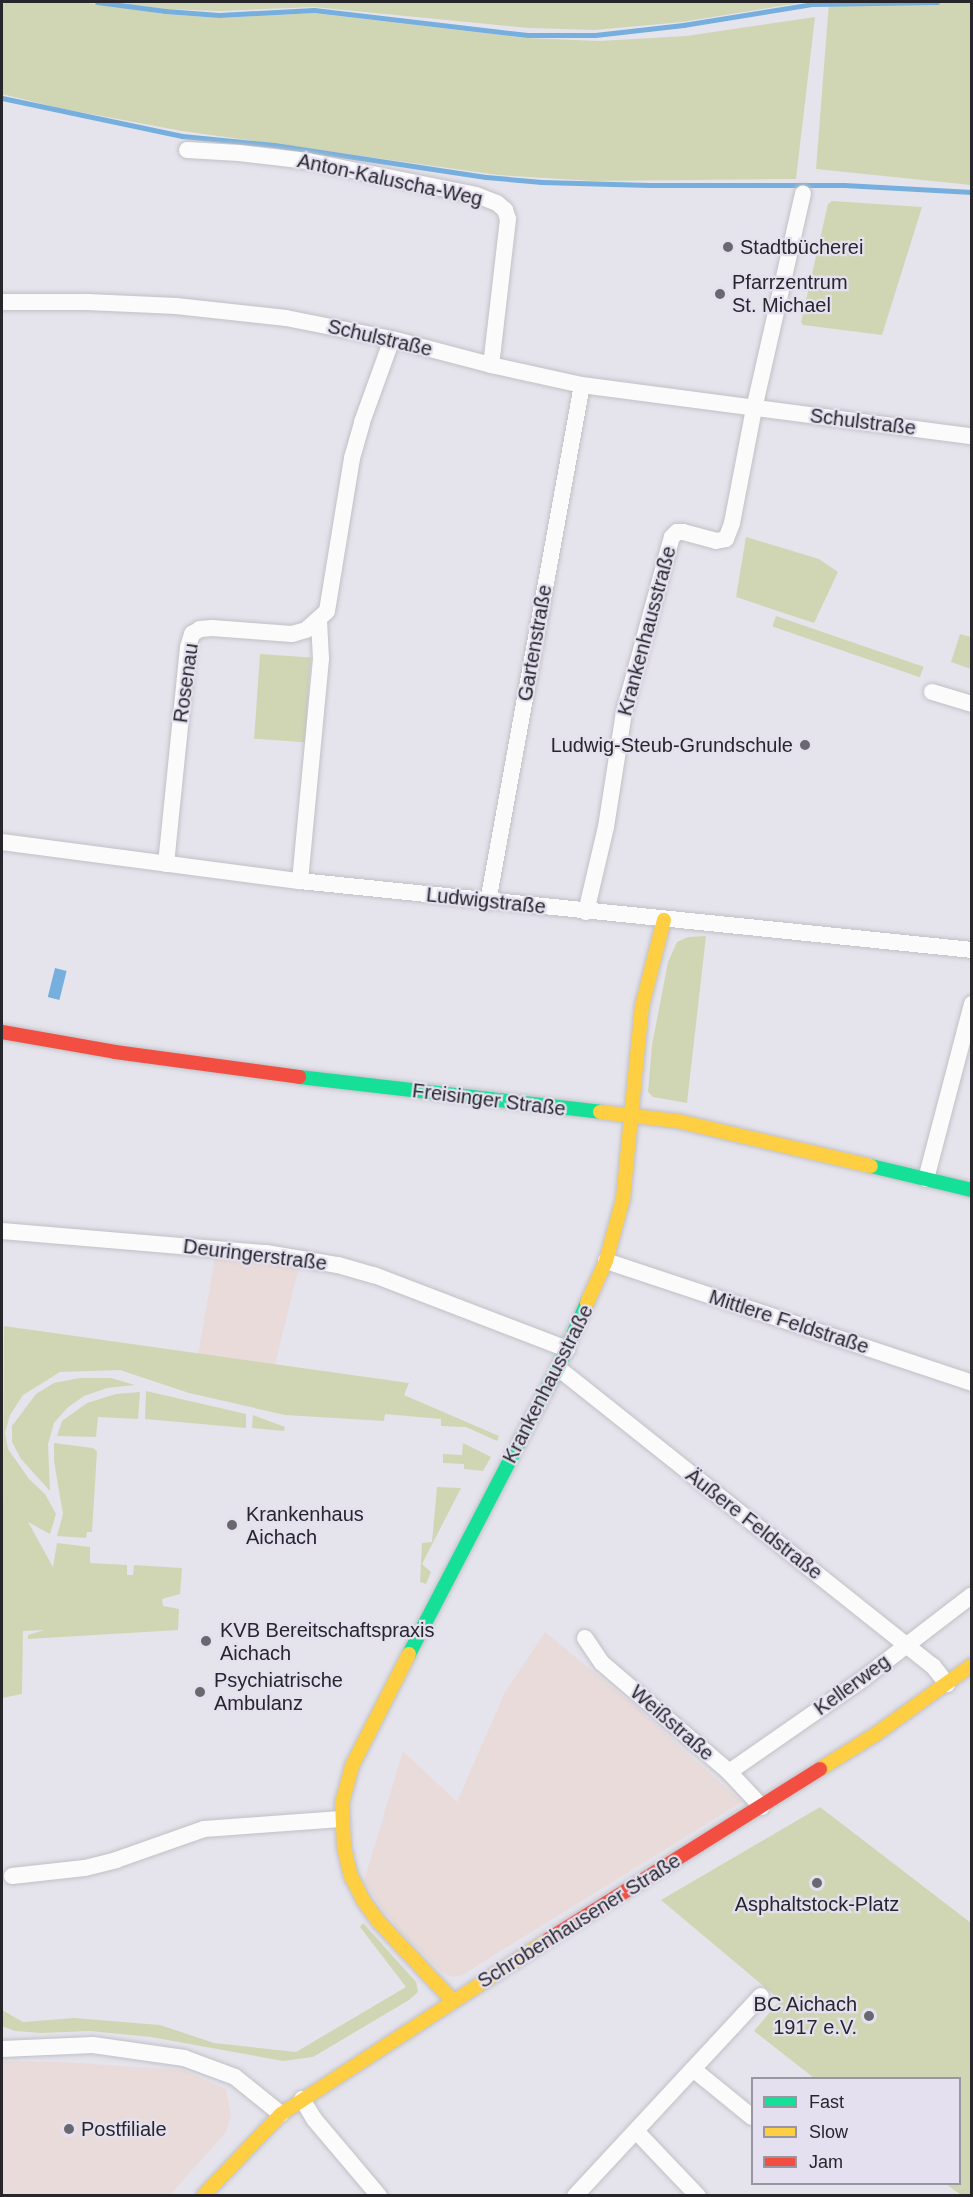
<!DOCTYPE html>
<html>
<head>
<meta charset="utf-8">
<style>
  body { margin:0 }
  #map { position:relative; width:973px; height:2197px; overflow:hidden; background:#e5e4ec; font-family:Arial,sans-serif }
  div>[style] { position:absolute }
  .commercial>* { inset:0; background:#e8dbd9 }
  .green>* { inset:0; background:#d0d6b4; transform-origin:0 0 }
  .water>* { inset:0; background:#76afdd; transform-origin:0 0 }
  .stream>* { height:5px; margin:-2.5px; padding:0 2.5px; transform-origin:2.5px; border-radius:2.5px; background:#76afdd }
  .roads { filter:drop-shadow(0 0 2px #c1c0c6) drop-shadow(0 0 2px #c1c0c6) }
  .street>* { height:16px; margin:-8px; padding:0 8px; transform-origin:8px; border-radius:8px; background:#fbfbfc }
  .fast>* { height:14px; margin:-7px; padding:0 7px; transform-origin:7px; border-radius:7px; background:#16e098 }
  .slow>* { height:14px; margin:-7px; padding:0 7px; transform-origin:7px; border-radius:7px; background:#ffcf43 }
  .jam>* { height:14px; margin:-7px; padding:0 7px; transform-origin:7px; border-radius:7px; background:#f24e42 }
  .dots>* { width:16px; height:16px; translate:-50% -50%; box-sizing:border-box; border:3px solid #e4e0ef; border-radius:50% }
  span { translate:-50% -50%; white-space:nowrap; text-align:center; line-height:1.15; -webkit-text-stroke:4.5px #e4e0ef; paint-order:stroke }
  .street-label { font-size:20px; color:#27262b }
  .poi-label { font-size:20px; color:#27262b }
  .left { translate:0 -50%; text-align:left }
  .right { translate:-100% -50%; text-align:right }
  .frame { position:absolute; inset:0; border:3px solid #27262b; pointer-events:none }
  .legend { position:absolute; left:751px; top:2077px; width:210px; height:108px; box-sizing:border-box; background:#e4e0ef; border:2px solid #9896a1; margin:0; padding:8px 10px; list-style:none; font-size:18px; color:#27262b }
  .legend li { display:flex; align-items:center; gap:12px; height:30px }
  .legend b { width:30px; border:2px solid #9896a1 }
</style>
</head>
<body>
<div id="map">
  <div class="commercial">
    <div style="clip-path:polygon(215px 1257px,299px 1267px,275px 1365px,198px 1355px)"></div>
    <div style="clip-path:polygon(545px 1632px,634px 1705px,742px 1802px,462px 1975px,452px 1977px,442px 1972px,406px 1937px,382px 1909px,364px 1881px,403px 1751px,457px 1802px,505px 1692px)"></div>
    <div style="clip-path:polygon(2px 2061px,64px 2062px,183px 2070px,226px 2089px,231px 2116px,226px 2132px,170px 2195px,2px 2195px)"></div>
  </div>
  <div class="green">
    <div style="clip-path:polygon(2px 2px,82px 2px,165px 14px,219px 18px,313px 13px,526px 38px,599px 41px,686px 36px,815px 17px,796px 179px,593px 181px,498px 175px,182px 131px,59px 108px,2px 94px)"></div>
    <div style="clip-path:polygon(114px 2px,806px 2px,682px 22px,595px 30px,529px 28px,314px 7px,219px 11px,165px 9px)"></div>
    <div style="clip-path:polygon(829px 2px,971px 2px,971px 185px,816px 169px)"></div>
    <div style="clip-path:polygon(832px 201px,922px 207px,882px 335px,803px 325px,801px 322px,828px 204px)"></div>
    <div style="clip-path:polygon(746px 537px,819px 559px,838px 572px,814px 623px,736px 597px)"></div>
    <div style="left:776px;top:616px;width:156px;height:11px;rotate:19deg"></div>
    <div style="clip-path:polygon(960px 634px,971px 637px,971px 669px,951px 662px)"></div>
    <div style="left:260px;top:654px;width:51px;height:85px;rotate:4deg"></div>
    <div style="clip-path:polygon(706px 936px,687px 1103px,653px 1097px,648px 1092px,652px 1045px,668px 962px,677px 942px,688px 937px)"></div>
    <div style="clip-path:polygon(4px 1326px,409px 1383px,404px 1395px,499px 1436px,497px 1441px,466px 1427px,441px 1426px,441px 1419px,385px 1414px,384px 1421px,285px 1415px,189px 1393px,120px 1370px,60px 1372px,23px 1395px,10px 1415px,5px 1433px,8px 1449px,29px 1479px,45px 1494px,56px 1514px,50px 1534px,28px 1522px,53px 1567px,57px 1543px,90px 1547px,90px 1563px,127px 1565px,127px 1575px,133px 1575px,134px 1565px,182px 1568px,180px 1594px,162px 1599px,163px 1606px,179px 1609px,178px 1630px,28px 1639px,28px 1635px,44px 1630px,23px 1631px,22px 1694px,2px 1698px)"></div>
    <div style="clip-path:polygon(80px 1378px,111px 1378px,135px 1385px,107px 1388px,84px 1396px,67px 1408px,54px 1423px,48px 1444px,50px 1491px,21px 1459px,12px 1442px,12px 1426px,36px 1394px,54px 1383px)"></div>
    <div style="clip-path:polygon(146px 1391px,246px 1414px,246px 1428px,145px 1419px)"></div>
    <div style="clip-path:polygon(140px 1392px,138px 1419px,98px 1417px,96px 1437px,57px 1436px,62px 1421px,87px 1403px,116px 1394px)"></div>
    <div style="clip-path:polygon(253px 1415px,285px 1427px,284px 1431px,252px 1428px)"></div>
    <div style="clip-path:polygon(54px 1443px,93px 1448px,97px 1451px,92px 1532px,87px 1532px,86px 1538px,57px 1536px,63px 1514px,54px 1461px)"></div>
    <div style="clip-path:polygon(463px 1443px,491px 1457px,483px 1471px,464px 1469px,464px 1464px,443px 1463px,443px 1454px,462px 1455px)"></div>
    <div style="clip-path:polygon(437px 1487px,461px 1488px,422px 1564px,431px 1572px,426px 1584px,420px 1582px,422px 1543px,432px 1542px)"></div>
    <div style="clip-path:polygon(820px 1807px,971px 1923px,971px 2195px,961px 2195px,946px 2184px,960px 2184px,960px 2078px,814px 2078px,754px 2031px,780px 2000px,661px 1900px)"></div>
    <div style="clip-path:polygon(363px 1923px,416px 1982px,418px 1992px,409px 2000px,313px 2057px,283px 2061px,151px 2037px,90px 2031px,41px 2033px,15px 2031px,2px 2026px,2px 2010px,23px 2022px,74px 2018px,160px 2025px,214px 2043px,296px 2052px,406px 1987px,360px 1927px)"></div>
  </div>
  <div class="water">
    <div style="left:55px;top:968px;width:12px;height:30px;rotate:14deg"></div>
  </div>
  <div class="stream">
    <div style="left:97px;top:2px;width:69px;rotate:7.5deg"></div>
    <div style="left:165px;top:11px;width:54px;rotate:4.2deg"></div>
    <div style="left:219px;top:15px;width:95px;rotate:-3deg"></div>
    <div style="left:314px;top:10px;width:215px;rotate:6.7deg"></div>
    <div style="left:528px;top:35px;width:67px"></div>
    <div style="left:595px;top:35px;width:89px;rotate:-6.5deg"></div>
    <div style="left:683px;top:25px;width:132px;rotate:-9.2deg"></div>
    <div style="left:813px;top:4px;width:124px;rotate:-0.9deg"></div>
    <div style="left:2px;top:98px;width:184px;rotate:11.9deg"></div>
    <div style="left:182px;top:136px;width:92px;rotate:5.6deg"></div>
    <div style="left:274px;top:145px;width:214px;rotate:8.6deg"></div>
    <div style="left:486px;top:177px;width:56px;rotate:5.1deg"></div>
    <div style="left:542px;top:182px;width:107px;rotate:1.6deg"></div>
    <div style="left:649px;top:185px;width:195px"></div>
    <div style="left:844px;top:185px;width:128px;rotate:3.1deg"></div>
  </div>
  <div class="roads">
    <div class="street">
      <div style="left:187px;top:150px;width:52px;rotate:3.3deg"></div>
      <div style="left:239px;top:153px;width:69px;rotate:6.6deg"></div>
      <div style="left:308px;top:161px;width:171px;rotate:11.4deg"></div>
      <div style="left:476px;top:195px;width:22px;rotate:21deg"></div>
      <div style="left:497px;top:203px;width:11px;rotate:41deg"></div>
      <div style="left:505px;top:210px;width:9px;rotate:72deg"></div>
      <div style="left:508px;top:219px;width:147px;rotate:96.6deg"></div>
      <div style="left:2px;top:302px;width:86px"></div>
      <div style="left:88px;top:302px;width:88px;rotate:2.6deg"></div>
      <div style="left:176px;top:306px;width:111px;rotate:6.2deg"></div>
      <div style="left:286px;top:318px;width:108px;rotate:11.2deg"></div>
      <div style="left:392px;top:339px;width:102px;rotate:14.7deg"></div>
      <div style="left:491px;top:365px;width:93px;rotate:12.4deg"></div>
      <div style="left:582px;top:385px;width:393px;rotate:7.5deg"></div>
      <div style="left:932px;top:692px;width:42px;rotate:16.7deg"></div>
      <div style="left:2px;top:842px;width:301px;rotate:7.5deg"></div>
      <div style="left:300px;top:881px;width:676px;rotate:5.86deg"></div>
      <div style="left:166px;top:864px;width:218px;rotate:-84.2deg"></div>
      <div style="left:188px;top:647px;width:14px;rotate:-73deg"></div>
      <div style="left:192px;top:634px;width:9px;rotate:-32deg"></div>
      <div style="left:200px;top:629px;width:12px;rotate:-5deg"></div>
      <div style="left:212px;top:628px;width:80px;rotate:4.3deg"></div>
      <div style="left:292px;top:634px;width:15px;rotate:-16deg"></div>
      <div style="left:306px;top:630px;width:28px;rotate:-42deg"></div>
      <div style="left:327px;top:611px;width:155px;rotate:-80.7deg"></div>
      <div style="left:352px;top:458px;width:37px;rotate:-74deg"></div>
      <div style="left:362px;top:422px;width:88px;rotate:-70.1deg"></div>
      <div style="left:300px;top:881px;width:223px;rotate:-84.6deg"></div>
      <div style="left:321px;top:659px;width:38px;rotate:-93deg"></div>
      <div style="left:488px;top:902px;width:525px;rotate:-79.7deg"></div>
      <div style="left:586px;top:912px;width:87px;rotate:-76.8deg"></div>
      <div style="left:606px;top:827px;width:116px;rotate:-81.1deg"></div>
      <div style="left:624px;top:712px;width:181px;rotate:-74.7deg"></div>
      <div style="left:672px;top:537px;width:7px;rotate:-45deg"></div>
      <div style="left:677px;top:532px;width:6px"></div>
      <div style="left:683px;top:532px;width:34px;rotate:15deg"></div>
      <div style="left:716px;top:541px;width:10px;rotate:-11deg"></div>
      <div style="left:726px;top:539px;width:17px;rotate:-69deg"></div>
      <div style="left:732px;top:523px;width:116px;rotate:-79.1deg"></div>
      <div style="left:754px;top:409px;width:221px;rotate:-77.2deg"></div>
      <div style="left:926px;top:1179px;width:181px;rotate:-75.3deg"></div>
      <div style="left:2px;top:1231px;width:265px;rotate:4.8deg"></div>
      <div style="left:266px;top:1253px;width:73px;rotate:9.5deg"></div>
      <div style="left:338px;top:1265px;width:37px;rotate:16deg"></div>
      <div style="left:374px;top:1275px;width:207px;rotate:21deg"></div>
      <div style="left:606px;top:1261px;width:386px;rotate:18.4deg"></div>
      <div style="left:558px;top:1368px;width:479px;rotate:38.5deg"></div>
      <div style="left:933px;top:1666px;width:23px;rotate:52deg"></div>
      <div style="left:585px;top:1638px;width:30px;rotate:56deg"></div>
      <div style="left:602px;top:1663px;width:167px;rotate:40.6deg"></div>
      <div style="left:729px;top:1772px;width:48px;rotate:46.7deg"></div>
      <div style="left:729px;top:1772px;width:165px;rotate:-34.8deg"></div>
      <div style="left:864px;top:1678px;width:136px;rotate:-37.5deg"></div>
      <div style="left:12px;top:1876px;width:73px;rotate:-6.3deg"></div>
      <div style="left:85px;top:1868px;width:32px;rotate:-14deg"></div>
      <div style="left:116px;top:1860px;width:93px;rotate:-19.4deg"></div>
      <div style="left:204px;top:1829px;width:137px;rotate:-4.2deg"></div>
      <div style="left:2px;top:2049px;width:91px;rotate:-2.5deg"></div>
      <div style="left:93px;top:2045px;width:92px;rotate:8.1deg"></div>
      <div style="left:184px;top:2058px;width:54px;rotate:20.4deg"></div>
      <div style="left:235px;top:2077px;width:59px;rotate:38.8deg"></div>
      <div style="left:693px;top:2069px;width:76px;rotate:39.1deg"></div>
      <div style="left:302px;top:2099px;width:23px;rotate:59deg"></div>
      <div style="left:314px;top:2119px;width:101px;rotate:49.8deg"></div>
      <div style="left:636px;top:2131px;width:90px;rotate:46.4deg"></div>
      <div style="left:575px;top:2196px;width:273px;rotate:-47.1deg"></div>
    </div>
    <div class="fast">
      <div style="left:299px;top:1077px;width:303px;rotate:6.6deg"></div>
      <div style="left:871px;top:1166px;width:104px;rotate:13.4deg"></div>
      <div style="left:409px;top:1654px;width:322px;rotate:-62.5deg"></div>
      <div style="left:558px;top:1368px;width:71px;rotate:-66deg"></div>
    </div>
    <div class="slow">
      <div style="left:600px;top:1112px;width:78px;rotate:6.7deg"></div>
      <div style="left:677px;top:1121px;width:199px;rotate:13.1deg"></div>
      <div style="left:587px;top:1303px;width:46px;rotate:-65.7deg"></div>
      <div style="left:606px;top:1261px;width:64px;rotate:-74.7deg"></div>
      <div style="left:623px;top:1199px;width:194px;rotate:-84.4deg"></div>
      <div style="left:642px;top:1006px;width:89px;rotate:-75.7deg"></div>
      <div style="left:409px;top:1654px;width:126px;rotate:117deg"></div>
      <div style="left:352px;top:1766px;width:38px;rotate:105deg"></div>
      <div style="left:342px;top:1803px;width:44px;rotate:87.4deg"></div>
      <div style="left:344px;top:1847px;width:28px;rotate:77deg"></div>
      <div style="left:350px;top:1874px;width:29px;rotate:63deg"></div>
      <div style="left:363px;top:1900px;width:26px;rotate:54deg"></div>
      <div style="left:378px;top:1921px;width:108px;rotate:46.9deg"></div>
      <div style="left:820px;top:1769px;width:66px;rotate:-32deg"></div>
      <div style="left:876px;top:1734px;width:118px;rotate:-35.7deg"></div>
      <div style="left:203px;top:2196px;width:113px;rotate:-46.4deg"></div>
      <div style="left:281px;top:2114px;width:320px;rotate:-33.1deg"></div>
    </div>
    <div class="jam">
      <div style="left:2px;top:1032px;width:115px;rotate:10deg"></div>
      <div style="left:115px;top:1052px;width:186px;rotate:7.7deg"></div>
      <div style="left:549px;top:1939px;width:320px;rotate:-32.1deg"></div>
    </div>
  </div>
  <div class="dots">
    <div style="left:728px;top:247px;background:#6a686f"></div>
    <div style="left:720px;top:294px;background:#6a686f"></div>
    <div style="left:805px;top:745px;background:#6a686f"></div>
    <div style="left:232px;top:1525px;background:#6a686f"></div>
    <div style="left:206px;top:1641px;background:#6a686f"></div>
    <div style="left:200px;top:1692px;background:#6a686f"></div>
    <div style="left:817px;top:1883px;background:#6a686f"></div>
    <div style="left:869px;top:2016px;background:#6a686f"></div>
    <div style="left:69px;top:2129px;background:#6a686f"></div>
  </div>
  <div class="street-label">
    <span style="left:390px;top:180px;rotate:12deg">Anton-Kaluscha-Weg</span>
    <span style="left:380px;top:338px;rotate:13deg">Schulstraße</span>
    <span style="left:863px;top:422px;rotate:7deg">Schulstraße</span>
    <span style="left:647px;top:631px;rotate:-75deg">Krankenhausstraße</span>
    <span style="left:535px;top:643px;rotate:-80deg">Gartenstraße</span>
    <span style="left:186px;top:683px;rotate:-82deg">Rosenau</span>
    <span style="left:486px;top:901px;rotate:6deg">Ludwigstraße</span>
    <span style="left:489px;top:1100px;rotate:7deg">Freisinger Straße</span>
    <span style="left:255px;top:1255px;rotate:7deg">Deuringerstraße</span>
    <span style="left:789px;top:1322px;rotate:18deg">Mittlere Feldstraße</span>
    <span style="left:548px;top:1384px;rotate:-63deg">Krankenhausstraße</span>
    <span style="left:754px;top:1524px;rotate:38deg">Äußere Feldstraße</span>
    <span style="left:852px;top:1685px;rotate:-36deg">Kellerweg</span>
    <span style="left:672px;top:1723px;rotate:41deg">Weißstraße</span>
    <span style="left:579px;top:1921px;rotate:-32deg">Schrobenhausener Straße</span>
  </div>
  <div class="poi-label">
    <span class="left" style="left:740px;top:247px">Stadtbücherei</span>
    <span class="left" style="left:732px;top:294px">Pfarrzentrum<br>St. Michael</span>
    <span class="right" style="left:793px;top:745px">Ludwig-Steub-Grundschule</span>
    <span class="left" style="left:246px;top:1526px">Krankenhaus<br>Aichach</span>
    <span class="left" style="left:220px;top:1642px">KVB Bereitschaftspraxis<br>Aichach</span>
    <span class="left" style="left:214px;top:1692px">Psychiatrische<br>Ambulanz</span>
    <span style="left:817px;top:1904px">Asphaltstock-Platz</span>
    <span class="right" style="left:857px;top:2016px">BC Aichach<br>1917 e.V.</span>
    <span class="left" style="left:81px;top:2129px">Postfiliale</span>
  </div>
  <div class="frame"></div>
  <ul class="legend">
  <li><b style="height:8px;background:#16e098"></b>Fast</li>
  <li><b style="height:8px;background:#ffcf43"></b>Slow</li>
  <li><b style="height:8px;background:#f24e42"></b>Jam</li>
  </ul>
</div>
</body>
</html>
